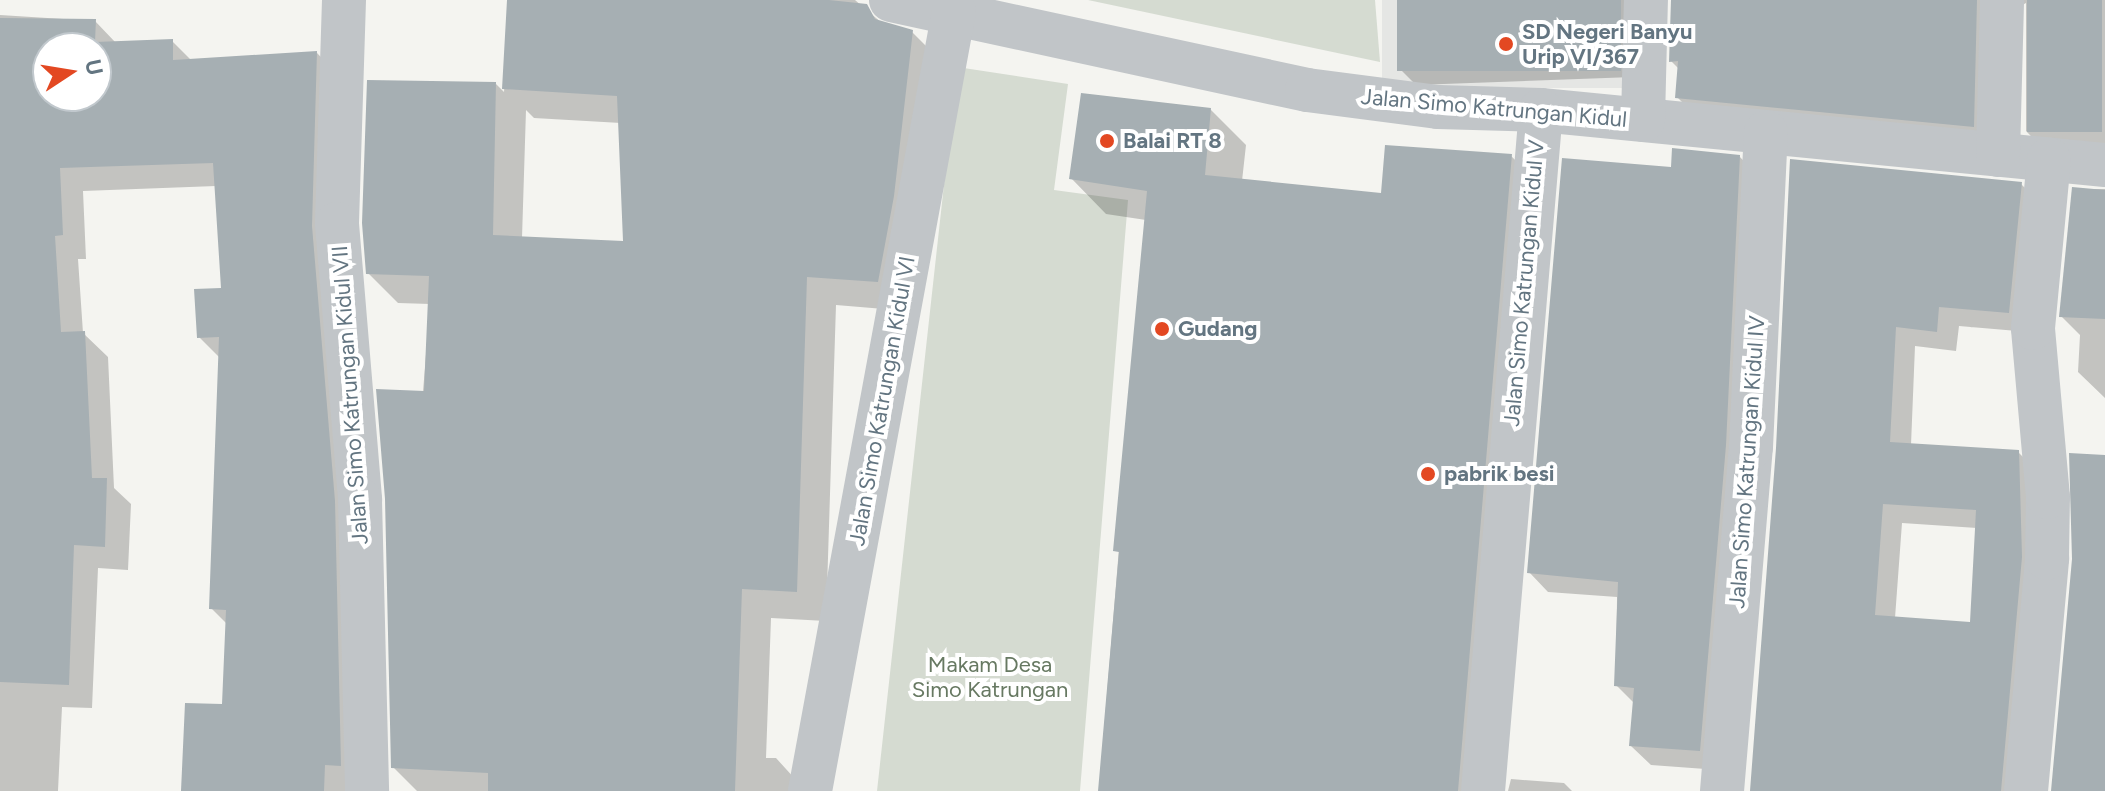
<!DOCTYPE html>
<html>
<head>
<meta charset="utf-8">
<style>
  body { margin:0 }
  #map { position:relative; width:2105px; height:791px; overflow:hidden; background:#f4f4f0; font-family:Figtree,sans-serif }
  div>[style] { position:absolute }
  .built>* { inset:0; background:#e5e6e4; transform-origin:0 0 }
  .green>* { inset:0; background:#d5dbd1 }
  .shadow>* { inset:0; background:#0003 }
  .building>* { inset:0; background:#a6afb3; transform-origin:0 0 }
  .minor>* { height:44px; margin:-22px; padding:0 22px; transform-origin:22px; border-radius:22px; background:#c1c5c8 }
  .dots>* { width:22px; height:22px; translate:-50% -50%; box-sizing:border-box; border:4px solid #fff; border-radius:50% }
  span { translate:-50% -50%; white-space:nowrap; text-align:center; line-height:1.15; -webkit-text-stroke:8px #fff; paint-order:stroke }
  .poi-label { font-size:22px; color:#637581; font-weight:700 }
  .left { translate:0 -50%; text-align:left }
  .street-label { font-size:22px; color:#637581 }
  .park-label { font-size:22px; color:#677962 }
  .north { position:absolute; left:32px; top:32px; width:80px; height:80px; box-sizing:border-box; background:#fff; border:2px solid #c1c8cd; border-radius:50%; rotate:78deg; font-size:22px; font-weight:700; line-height:32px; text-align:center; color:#637581 }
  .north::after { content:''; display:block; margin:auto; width:28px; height:36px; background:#e34822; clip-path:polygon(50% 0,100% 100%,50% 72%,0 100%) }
</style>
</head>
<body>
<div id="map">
  <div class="built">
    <div style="left:1382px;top:0;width:245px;height:88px"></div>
  </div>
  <div class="green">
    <div style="clip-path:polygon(1088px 0,1375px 0,1380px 62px)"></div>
    <div style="clip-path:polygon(957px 67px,1068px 84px,1054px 190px,1128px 200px,1080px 791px,877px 791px)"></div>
  </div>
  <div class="shadow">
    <div style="clip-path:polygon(evenodd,509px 0,855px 0,883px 24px,912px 32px,942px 62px,908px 311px,836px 305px,826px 621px,771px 618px,766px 758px,776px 758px,806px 791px,417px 791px,393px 767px,430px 304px,398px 303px,368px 273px,496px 84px,504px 92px,509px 0,526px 110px,534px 118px,621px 123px,625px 243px,522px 238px,526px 110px)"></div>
    <div style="clip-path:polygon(1399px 0,1641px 0,1633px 77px,1416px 85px,1401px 70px)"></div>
    <div style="clip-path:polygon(1673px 0,2105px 0,2105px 163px,2052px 158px,2026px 131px,2026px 3px,2006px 14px,1999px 152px,1704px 124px,1677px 97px,1679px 69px,1671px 61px)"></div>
    <div style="clip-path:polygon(evenodd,0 15px,95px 21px,116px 43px,172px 41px,192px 61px,317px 53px,340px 77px,348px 791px,181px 791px,224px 706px,227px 624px,211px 608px,221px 359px,199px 337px,223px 289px,216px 186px,83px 191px,86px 259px,78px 259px,83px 333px,108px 357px,114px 488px,131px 504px,128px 570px,98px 568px,92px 708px,62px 707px,58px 791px,0 791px,0 15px,48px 48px,96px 48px,96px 96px,48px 96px,48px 48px)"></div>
    <div style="clip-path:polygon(1210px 109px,1246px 145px,1242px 181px,1383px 195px,1511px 156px,1547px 191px,1496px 791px,1099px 791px,1146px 220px,1106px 214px,1071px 178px)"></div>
    <div style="clip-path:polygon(1739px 156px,1758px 176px,1719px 770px,1651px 765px,1631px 746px,1635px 704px,1616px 685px,1617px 597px,1548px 592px,1529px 572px,1672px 170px)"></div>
    <div style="clip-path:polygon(evenodd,2021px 184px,2041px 204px,2029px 332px,1959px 326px,1956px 351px,1915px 346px,1911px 445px,2018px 452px,2038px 472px,2022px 791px,1753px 791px,1778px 449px,2021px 184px,1902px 523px,1977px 528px,1972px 624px,1895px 618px,1902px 523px)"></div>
    <div style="clip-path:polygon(2073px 189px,2105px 189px,2105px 398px,2078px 372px,2080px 335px,2061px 316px)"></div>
    <div style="clip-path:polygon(1511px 779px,1564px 783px,1572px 791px,1508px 791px)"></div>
  </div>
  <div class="building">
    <div style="clip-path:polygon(507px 0,829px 0,867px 4px,875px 19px,913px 30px,894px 196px,878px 282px,807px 277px,797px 592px,742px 589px,735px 791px,488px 791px,488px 773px,391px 768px,385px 499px,376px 389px,424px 391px,429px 276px,366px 274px,362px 223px,367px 80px,496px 82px,493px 235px,623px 241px,617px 96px,502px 89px)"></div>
    <div style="left:1397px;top:0;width:224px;height:71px"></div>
    <div style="clip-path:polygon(1671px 0,1977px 0,1974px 127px,1675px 98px,1678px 61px,1669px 62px)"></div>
    <div style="left:2027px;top:0;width:75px;height:132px"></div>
    <div style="clip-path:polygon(evenodd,0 18px,96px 19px,95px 42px,173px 39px,173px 60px,317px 51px,312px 226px,335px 501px,341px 766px,325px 765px,324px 791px,181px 791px,185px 703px,222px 704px,226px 610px,209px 609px,219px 337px,197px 338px,194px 289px,221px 288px,213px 163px,60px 168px,63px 235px,55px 236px,61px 332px,85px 331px,92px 478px,107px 478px,105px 547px,74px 545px,69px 685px,0 682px,0 18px,48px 48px,96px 48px,96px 96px,48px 96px,48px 48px)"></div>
    <div style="clip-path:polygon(1081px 93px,1211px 108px,1205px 175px,1381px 193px,1385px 145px,1512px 154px,1458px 791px,1098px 791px,1119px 552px,1113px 551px,1147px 191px,1069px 179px)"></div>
    <div style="clip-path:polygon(1672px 148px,1740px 155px,1726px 445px,1700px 751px,1629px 746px,1634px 688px,1614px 686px,1618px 582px,1527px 573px,1562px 158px,1671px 167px)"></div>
    <div style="clip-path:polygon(evenodd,1790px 159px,2022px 182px,2009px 313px,1939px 307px,1937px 332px,1896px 327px,1890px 442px,2019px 450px,2022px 557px,2001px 791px,1750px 791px,1776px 448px,1790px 159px,1883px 504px,1976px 510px,1970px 622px,1875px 615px,1883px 504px)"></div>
    <div style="clip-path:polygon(2072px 187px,2105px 190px,2105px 319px,2059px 317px)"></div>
    <div style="clip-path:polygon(2069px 453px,2105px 455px,2105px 791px,2051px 791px,2072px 559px)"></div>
  </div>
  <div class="minor">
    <div style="left:344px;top:0;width:224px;rotate:91.8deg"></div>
    <div style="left:337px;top:224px;width:277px;rotate:85.2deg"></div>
    <div style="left:360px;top:500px;width:291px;rotate:88.6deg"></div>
    <div style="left:891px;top:0;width:426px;rotate:12.2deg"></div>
    <div style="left:1307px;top:90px;width:132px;rotate:7.4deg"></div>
    <div style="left:1438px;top:107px;width:103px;rotate:1.7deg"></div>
    <div style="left:1541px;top:110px;width:567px;rotate:5.57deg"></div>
    <div style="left:1643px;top:120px;width:120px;rotate:-88.6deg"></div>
    <div style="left:1998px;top:155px;width:155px;rotate:-88.5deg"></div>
    <div style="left:810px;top:791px;width:793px;rotate:-79.54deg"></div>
    <div style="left:1483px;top:791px;width:683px;rotate:-85.13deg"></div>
    <div style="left:1722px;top:791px;width:345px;rotate:-85.2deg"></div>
    <div style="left:1751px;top:447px;width:315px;rotate:-87.3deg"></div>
    <div style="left:2026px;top:791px;width:234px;rotate:-84.8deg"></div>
    <div style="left:2047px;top:558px;width:61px;rotate:-89.1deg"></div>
    <div style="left:2048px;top:497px;width:170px;rotate:-95.1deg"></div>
    <div style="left:2033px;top:328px;width:169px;rotate:-84.6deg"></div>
  </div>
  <div class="dots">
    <div style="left:1506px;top:44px;background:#e34822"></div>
    <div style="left:1107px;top:141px;background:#e34822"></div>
    <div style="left:1162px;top:329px;background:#e34822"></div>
    <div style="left:1428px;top:474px;background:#e34822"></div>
  </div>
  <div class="poi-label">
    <span class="left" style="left:1522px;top:44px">SD Negeri Banyu<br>Urip VI/367</span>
    <span class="left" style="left:1123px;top:141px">Balai RT 8</span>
    <span class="left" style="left:1178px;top:329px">Gudang</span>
    <span class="left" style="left:1444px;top:474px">pabrik besi</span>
  </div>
  <div class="street-label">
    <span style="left:1494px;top:108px;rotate:5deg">Jalan Simo Katrungan Kidul</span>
    <span style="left:1524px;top:283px;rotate:-85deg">Jalan Simo Katrungan Kidul V</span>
    <span style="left:350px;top:395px;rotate:-94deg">Jalan Simo Katrungan Kidul VII</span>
    <span style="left:882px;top:401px;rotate:-80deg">Jalan Simo Katrungan Kidul VI</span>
    <span style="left:1747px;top:462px;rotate:-86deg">Jalan Simo Katrungan Kidul IV</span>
  </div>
  <div class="park-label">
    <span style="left:990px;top:677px">Makam Desa<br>Simo Katrungan</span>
  </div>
  <div class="north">U</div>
</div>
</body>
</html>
